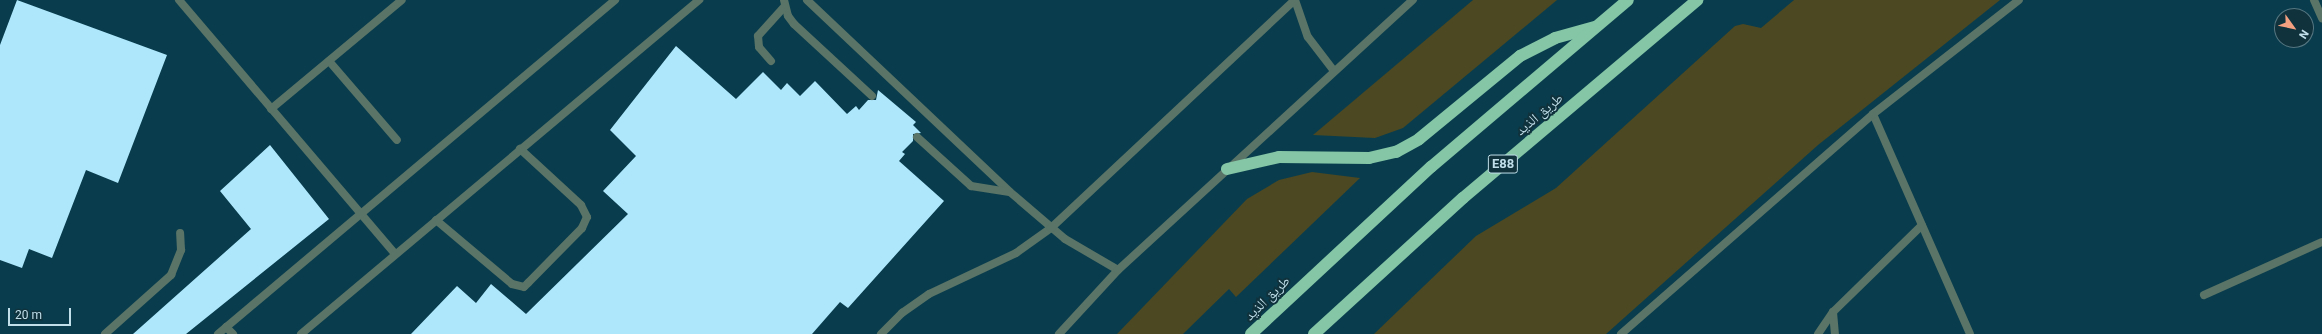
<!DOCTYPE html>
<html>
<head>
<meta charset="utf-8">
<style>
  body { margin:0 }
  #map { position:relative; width:2322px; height:334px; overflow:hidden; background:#093d4d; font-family:Roboto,"Noto Naskh Arabic",sans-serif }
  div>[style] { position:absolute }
  .green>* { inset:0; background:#4c4821 }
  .building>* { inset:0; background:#aee7fc }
  .lane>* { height:8px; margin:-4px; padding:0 4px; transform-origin:4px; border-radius:4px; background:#5a7467 }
  .street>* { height:8px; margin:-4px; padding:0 4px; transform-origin:4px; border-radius:4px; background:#5a7467 }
  .highway>* { height:12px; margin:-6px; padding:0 6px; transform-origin:6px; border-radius:6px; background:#84c6a6 }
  span { translate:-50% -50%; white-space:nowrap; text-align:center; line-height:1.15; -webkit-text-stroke:4px #10323d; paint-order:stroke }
  .shield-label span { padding:1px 3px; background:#10323d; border:1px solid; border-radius:3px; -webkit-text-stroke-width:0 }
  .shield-label { font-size:13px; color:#c0dfea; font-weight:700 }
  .street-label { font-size:14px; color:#c0dfea }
  .north { position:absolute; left:2274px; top:8px; width:40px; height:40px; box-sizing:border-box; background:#10323d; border:1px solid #567782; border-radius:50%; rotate:123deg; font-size:11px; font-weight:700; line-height:16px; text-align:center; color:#c0dfea }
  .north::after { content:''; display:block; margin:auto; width:14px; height:18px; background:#f2a07f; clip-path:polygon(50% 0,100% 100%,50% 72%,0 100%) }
  .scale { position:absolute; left:8px; top:308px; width:63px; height:18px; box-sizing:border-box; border:2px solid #c0dfea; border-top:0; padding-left:5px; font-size:12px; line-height:14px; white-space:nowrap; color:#c0dfea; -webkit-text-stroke:3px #10323d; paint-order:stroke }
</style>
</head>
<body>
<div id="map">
  <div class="green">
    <div style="clip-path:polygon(1473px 0,1557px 0,1403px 128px,1375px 138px,1313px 135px)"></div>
    <div style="clip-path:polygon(1794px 0,2000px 0,1818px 145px,1606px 334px,1374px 334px,1476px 236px,1556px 188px,1735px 26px,1743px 24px,1761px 28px)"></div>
    <div style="clip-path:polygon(1312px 172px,1360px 178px,1236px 297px,1229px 289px,1183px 334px,1117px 334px,1247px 199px,1279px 180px)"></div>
  </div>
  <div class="building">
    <div style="clip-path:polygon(17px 0,167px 55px,118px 183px,86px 170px,52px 258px,29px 249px,22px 268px,0 260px,0 45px)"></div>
    <div style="clip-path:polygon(676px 46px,736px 99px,763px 72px,781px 90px,787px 83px,800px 96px,815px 81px,847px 114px,856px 106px,859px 110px,868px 100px,876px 100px,878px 90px,916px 122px,913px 125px,921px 133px,913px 134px,913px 141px,902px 152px,905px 154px,899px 161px,944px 201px,848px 308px,840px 302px,812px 334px,411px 334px,457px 286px,476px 303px,491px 284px,526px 314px,628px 214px,603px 191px,636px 156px,610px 130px)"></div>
    <div style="clip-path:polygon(270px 145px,329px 219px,186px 334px,133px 334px,251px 229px,220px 191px)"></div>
  </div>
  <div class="lane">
    <div style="left:179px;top:0;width:333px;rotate:49.6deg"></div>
    <div style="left:784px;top:0;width:16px;rotate:76deg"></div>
    <div style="left:788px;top:16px;width:10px;rotate:53deg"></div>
    <div style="left:794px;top:24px;width:106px;rotate:42.7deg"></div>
    <div style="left:807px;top:0;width:279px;rotate:43.4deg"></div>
    <div style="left:1010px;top:192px;width:72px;rotate:40.5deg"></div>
    <div style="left:1065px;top:239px;width:61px;rotate:30.3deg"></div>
    <div style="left:1295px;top:0;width:39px;rotate:71deg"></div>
    <div style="left:1308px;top:37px;width:43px;rotate:52.6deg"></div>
    <div style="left:2314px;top:0;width:20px;rotate:66deg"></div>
    <div style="left:329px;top:61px;width:104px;rotate:49.3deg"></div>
    <div style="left:771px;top:61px;width:18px;rotate:-131deg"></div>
    <div style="left:759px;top:47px;width:11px;rotate:-95deg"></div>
    <div style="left:758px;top:36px;width:39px;rotate:-48deg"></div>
    <div style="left:271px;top:109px;width:170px;rotate:-39.8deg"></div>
    <div style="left:917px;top:137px;width:73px;rotate:42.2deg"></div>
    <div style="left:971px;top:186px;width:39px;rotate:9deg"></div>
    <div style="left:436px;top:220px;width:99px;rotate:40.1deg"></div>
    <div style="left:512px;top:284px;width:12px;rotate:14deg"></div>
    <div style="left:524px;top:287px;width:6px;rotate:-45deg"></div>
    <div style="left:528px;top:283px;width:77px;rotate:-45.5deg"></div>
    <div style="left:582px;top:228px;width:12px;rotate:-66deg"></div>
    <div style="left:587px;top:217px;width:13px;rotate:-117deg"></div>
    <div style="left:581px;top:205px;width:83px;rotate:-137.4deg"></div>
    <div style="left:2204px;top:295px;width:129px;rotate:-24.2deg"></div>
    <div style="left:1833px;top:312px;width:124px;rotate:-44.3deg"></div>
    <div style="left:226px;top:327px;width:10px;rotate:45deg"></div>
    <div style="left:105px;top:334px;width:89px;rotate:-41.8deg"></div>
    <div style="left:171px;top:275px;width:27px;rotate:-68deg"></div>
    <div style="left:181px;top:250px;width:17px;rotate:-93deg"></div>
    <div style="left:218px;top:334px;width:519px;rotate:-40.07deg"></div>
    <div style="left:301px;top:334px;width:520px;rotate:-40deg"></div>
    <div style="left:881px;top:334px;width:30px;rotate:-45deg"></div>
    <div style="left:902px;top:313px;width:33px;rotate:-35deg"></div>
    <div style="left:929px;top:294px;width:96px;rotate:-25.2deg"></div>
    <div style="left:1016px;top:253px;width:43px;rotate:-35.5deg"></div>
    <div style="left:1051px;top:228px;width:334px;rotate:-43.1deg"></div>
    <div style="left:1059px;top:334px;width:87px;rotate:-47.3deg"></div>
    <div style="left:1118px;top:270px;width:400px;rotate:-42.5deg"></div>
    <div style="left:1818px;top:334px;width:27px;rotate:-56deg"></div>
    <div style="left:1833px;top:312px;width:22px;rotate:85deg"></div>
  </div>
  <div class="street">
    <div style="left:1873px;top:114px;width:240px;rotate:66.2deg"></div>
    <div style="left:1621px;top:334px;width:335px;rotate:-41.1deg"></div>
    <div style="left:1873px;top:114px;width:185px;rotate:-38deg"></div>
  </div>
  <div class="highway">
    <div style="left:1227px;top:169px;width:53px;rotate:-13deg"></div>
    <div style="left:1279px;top:157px;width:90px;rotate:0.6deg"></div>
    <div style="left:1369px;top:158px;width:28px;rotate:-13deg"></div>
    <div style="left:1396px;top:152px;width:26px;rotate:-29deg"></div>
    <div style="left:1419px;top:139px;width:131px;rotate:-39.4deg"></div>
    <div style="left:1520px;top:56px;width:39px;rotate:-27deg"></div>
    <div style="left:1555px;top:38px;width:41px;rotate:-15.4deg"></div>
    <div style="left:1251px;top:334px;width:246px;rotate:-42.9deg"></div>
    <div style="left:1431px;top:167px;width:258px;rotate:-40.3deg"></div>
    <div style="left:1314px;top:334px;width:202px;rotate:-42.4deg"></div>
    <div style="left:1463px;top:198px;width:307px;rotate:-40.2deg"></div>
  </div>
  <div class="shield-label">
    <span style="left:1503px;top:164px">E88</span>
  </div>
  <div class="street-label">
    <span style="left:1539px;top:114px;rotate:-40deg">طريق الذيد</span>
    <span style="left:1267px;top:298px;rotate:-44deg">طريق الذيد</span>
  </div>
  <div class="north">N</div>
  <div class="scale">20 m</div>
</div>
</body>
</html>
